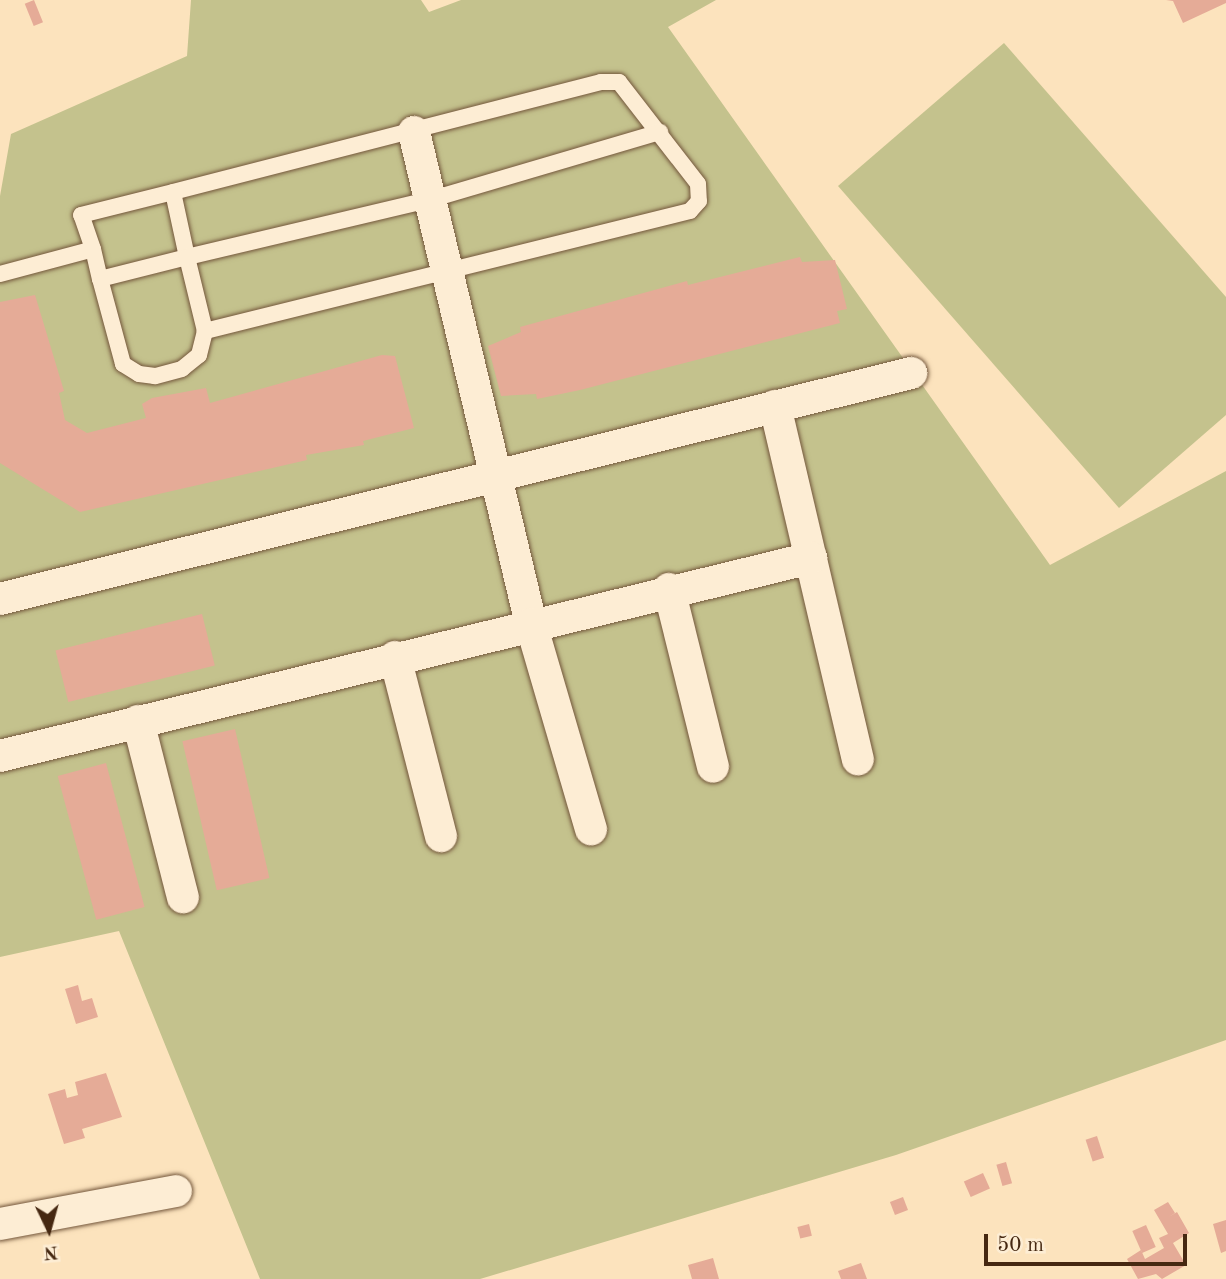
<!DOCTYPE html>
<html>
<head>
<meta charset="utf-8">
<style>
  body { margin:0 }
  #map { position:relative; width:1226px; height:1279px; overflow:hidden; background:#fce3bd; font-family:"Old Standard TT",serif }
  div>[style] { position:absolute }
  .green>* { inset:0; background:#c4c28d }
  .building>* { inset:0; background:#e5ab97; transform-origin:0 0 }
  .roads { filter:drop-shadow(0 0 2px #74573c) drop-shadow(0 0 2px #74573c) }
  .service>* { height:16px; margin:-8px; padding:0 8px; transform-origin:8px; border-radius:8px; background:#fdedd4 }
  .minor>* { height:32px; margin:-16px; padding:0 16px; transform-origin:16px; border-radius:16px; background:#fdedd4 }
  span { translate:-50% -50%; white-space:nowrap; text-align:center; line-height:1.15; -webkit-text-stroke:7px #fdedd4; paint-order:stroke }
  .north { position:absolute; left:14px; top:1195px; width:70px; height:70px; -webkit-text-stroke:5px #fdedd4; paint-order:stroke; rotate:175deg; font-size:19px; font-weight:700; line-height:28px; text-align:center; color:#462811 }
  .north::after { content:''; display:block; margin:auto; width:24px; height:32px; background:#462811; clip-path:polygon(50% 0,100% 100%,50% 72%,0 100%) }
  .scale { position:absolute; left:984px; top:1234px; width:203px; height:32px; box-sizing:border-box; border:4px solid #462811; border-top:0; padding-left:9px; font-size:21px; line-height:24px; white-space:nowrap; color:#462811; -webkit-text-stroke:5px #fdedd4; paint-order:stroke }
</style>
</head>
<body>
<div id="map">
  <div class="green">
    <div style="clip-path:polygon(191px 0,421px 0,429px 12px,461px 0,716px 0,668px 27px,1050px 565px,1226px 471px,1226px 1040px,896px 1155px,480px 1279px,260px 1279px,119px 931px,0 957px,0 196px,11px 134px,187px 56px)"></div>
    <div style="clip-path:polygon(1004px 43px,1226px 297px,1226px 415px,1119px 508px,838px 186px)"></div>
  </div>
  <div class="building">
    <div style="left:34px;top:0;width:24px;height:10px;rotate:68deg"></div>
    <div style="clip-path:polygon(1166px 0,1226px 0,1226px 3px,1183px 23px,1173px 1px)"></div>
    <div style="clip-path:polygon(800px 257px,802px 262px,835px 260px,847px 309px,837px 311px,840px 323px,580px 390px,537px 399px,536px 394px,501px 396px,488px 346px,521px 332px,520px 327px,687px 281px,688px 285px)"></div>
    <div style="clip-path:polygon(35px 295px,64px 391px,59px 393px,65px 420px,87px 433px,146px 418px,142px 404px,152px 398px,206px 388px,210px 403px,382px 355px,395px 356px,414px 428px,363px 441px,364px 445px,306px 455px,307px 460px,80px 512px,0 463px,0 302px)"></div>
    <div style="left:202px;top:614px;width:53px;height:151px;rotate:76deg"></div>
    <div style="left:235px;top:729px;width:153px;height:54px;rotate:77deg"></div>
    <div style="left:106px;top:763px;width:149px;height:50px;rotate:75deg"></div>
    <div style="clip-path:polygon(78px 985px,82px 1001px,92px 998px,98px 1017px,76px 1024px,65px 989px)"></div>
    <div style="clip-path:polygon(106px 1073px,122px 1117px,82px 1129px,85px 1138px,64px 1144px,48px 1094px,65px 1089px,67px 1098px,78px 1095px,75px 1082px)"></div>
    <div style="left:1097px;top:1136px;width:23px;height:12px;rotate:72deg"></div>
    <div style="left:1006px;top:1162px;width:22px;height:10px;rotate:74deg"></div>
    <div style="left:983px;top:1173px;width:17px;height:21px;rotate:66deg"></div>
    <div style="left:903px;top:1197px;width:14px;height:14px;rotate:69deg"></div>
    <div style="clip-path:polygon(1168px 1202px,1175px 1213px,1169px 1217px,1177px 1212px,1189px 1233px,1173px 1243px,1186px 1265px,1162px 1279px,1156px 1274px,1138px 1279px,1127px 1259px,1141px 1250px,1145px 1259px,1164px 1248px,1159px 1238px,1168px 1234px,1154px 1210px)"></div>
    <div style="clip-path:polygon(1226px 1220px,1226px 1251px,1221px 1253px,1213px 1224px)"></div>
    <div style="left:809px;top:1224px;width:12px;height:12px;rotate:76deg"></div>
    <div style="left:1146px;top:1225px;width:24px;height:15px;rotate:66deg"></div>
    <div style="clip-path:polygon(713px 1258px,719px 1279px,692px 1279px,688px 1265px)"></div>
    <div style="clip-path:polygon(861px 1263px,867px 1279px,841px 1279px,838px 1271px)"></div>
  </div>
  <div class="roads">
    <div class="service">
      <div style="left:93px;top:249px;width:36px;rotate:-109deg"></div>
      <div style="left:81px;top:215px;width:95px;rotate:-14deg"></div>
      <div style="left:0;top:274px;width:96px;rotate:-15deg"></div>
      <div style="left:93px;top:249px;width:31px;rotate:77deg"></div>
      <div style="left:100px;top:279px;width:90px;rotate:-14.2deg"></div>
      <div style="left:187px;top:257px;width:66px;rotate:-102.2deg"></div>
      <div style="left:173px;top:192px;width:442px;rotate:-14.4deg"></div>
      <div style="left:601px;top:82px;width:18px"></div>
      <div style="left:619px;top:82px;width:129px;rotate:52.2deg"></div>
      <div style="left:698px;top:184px;width:17px;rotate:87deg"></div>
      <div style="left:699px;top:201px;width:13px;rotate:132deg"></div>
      <div style="left:690px;top:211px;width:500px;rotate:166.1deg"></div>
      <div style="left:205px;top:331px;width:25px;rotate:104deg"></div>
      <div style="left:199px;top:355px;width:22px;rotate:141deg"></div>
      <div style="left:182px;top:369px;width:28px;rotate:165deg"></div>
      <div style="left:155px;top:376px;width:16px;rotate:-173deg"></div>
      <div style="left:139px;top:374px;width:19px;rotate:-148deg"></div>
      <div style="left:123px;top:364px;width:88px;rotate:-105.1deg"></div>
      <div style="left:205px;top:331px;width:76px;rotate:-103.7deg"></div>
      <div style="left:187px;top:257px;width:249px;rotate:-13.3deg"></div>
      <div style="left:429px;top:200px;width:241px;rotate:-16.4deg"></div>
    </div>
    <div class="minor">
      <div style="left:414px;top:132px;width:506px;rotate:76.62deg"></div>
      <div style="left:531px;top:624px;width:214px;rotate:73.7deg"></div>
      <div style="left:775px;top:406px;width:363px;rotate:76.8deg"></div>
      <div style="left:669px;top:589px;width:183px;rotate:76.1deg"></div>
      <div style="left:0;top:599px;width:939px;rotate:-13.93deg"></div>
      <div style="left:395px;top:657px;width:185px;rotate:75.6deg"></div>
      <div style="left:138px;top:721px;width:182px;rotate:75.7deg"></div>
      <div style="left:0;top:756px;width:835px;rotate:-13.72deg"></div>
      <div style="left:0;top:1224px;width:179px;rotate:-10.6deg"></div>
    </div>
  </div>
  <div class="north">N</div>
  <div class="scale">50 m</div>
</div>
</body>
</html>
